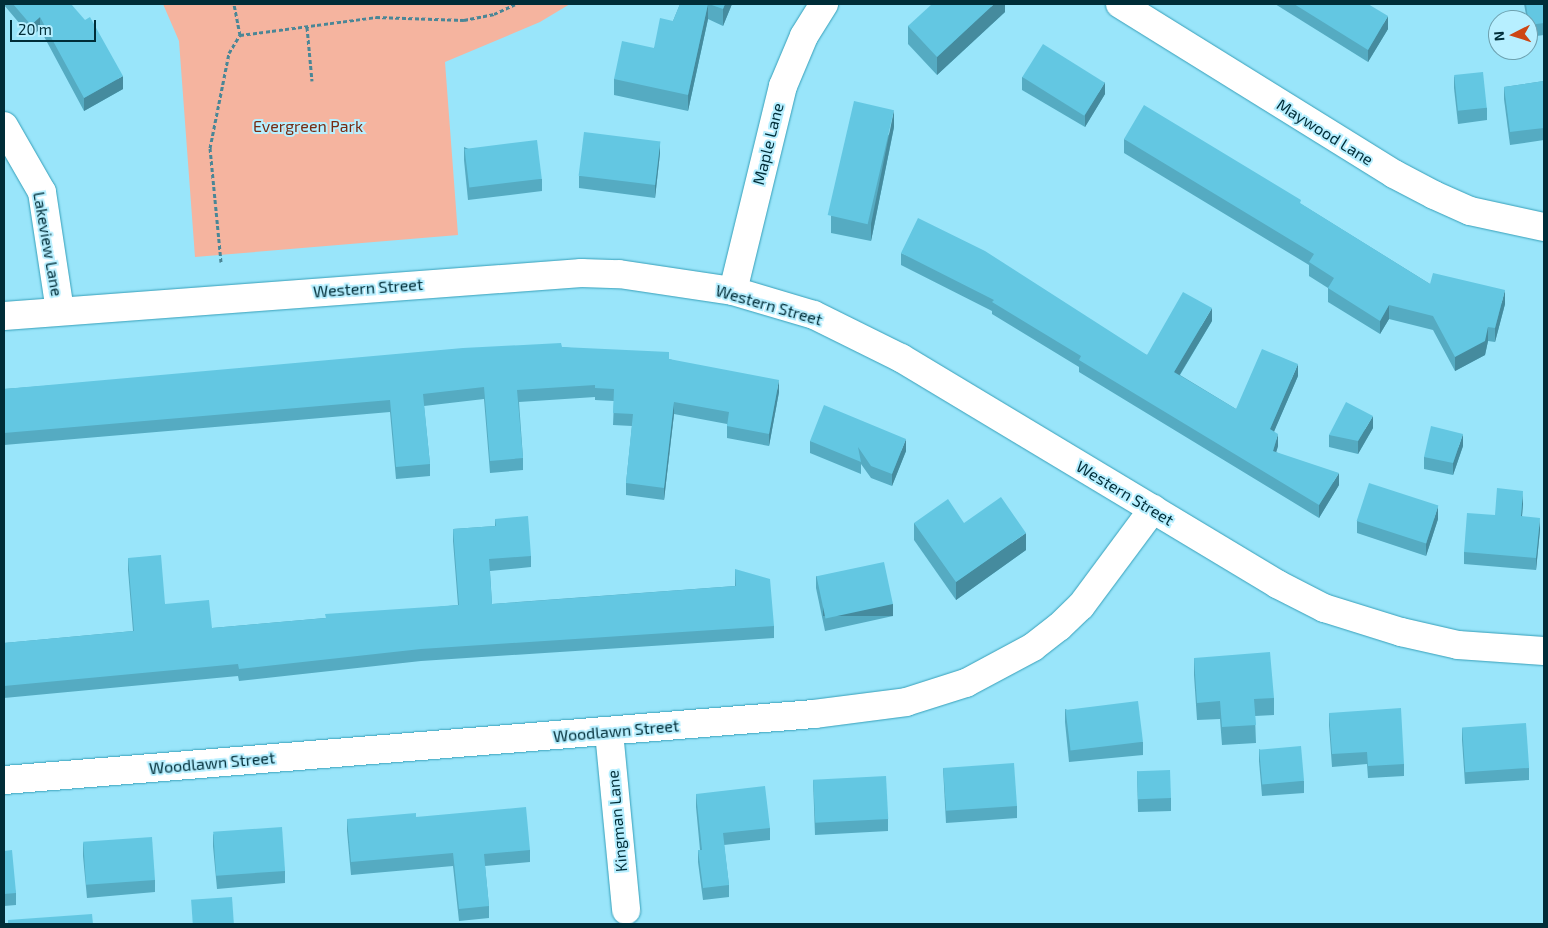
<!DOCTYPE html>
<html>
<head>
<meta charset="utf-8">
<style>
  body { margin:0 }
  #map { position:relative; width:1548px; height:928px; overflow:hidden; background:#99e5fa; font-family:"Exo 2",sans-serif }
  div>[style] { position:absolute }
  .green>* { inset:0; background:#f5b49f }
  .path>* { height:3px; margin-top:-1.5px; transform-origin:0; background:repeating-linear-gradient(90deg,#4a8696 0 4px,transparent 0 6.5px) }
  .roads { filter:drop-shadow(0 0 1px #369fb9) drop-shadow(0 0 1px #369fb9) }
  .street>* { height:28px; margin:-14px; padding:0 14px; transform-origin:14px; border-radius:14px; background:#fff }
  .wall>* { inset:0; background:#55abc2 }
  .shaded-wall>* { inset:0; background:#458b9e; transform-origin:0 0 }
  .building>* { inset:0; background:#63c7e2; transform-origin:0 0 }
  span { translate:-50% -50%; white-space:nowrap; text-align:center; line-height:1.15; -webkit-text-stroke:4px #b7efff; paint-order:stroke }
  .park-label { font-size:16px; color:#762b12 }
  .street-label { font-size:16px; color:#002d38 }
  .frame { position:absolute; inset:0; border:5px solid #002d38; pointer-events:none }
  .north { position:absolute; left:1488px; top:10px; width:50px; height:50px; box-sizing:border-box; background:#b7efff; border:1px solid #6ea1af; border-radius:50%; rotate:265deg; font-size:14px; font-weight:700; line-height:20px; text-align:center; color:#002d38 }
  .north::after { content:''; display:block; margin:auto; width:18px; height:22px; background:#cd4614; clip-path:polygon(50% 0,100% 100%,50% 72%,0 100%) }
  .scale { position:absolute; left:10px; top:20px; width:86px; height:22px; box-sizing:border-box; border:2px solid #002d38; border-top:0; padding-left:6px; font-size:15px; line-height:18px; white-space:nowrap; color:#002d38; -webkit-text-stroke:4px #b7efff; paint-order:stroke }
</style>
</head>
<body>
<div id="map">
  <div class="green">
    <div style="clip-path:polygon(163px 4px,570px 4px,540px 22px,445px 62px,458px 235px,195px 257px,179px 41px)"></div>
  </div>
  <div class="path">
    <div style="left:307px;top:27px;width:54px;rotate:84.7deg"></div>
    <div style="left:240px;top:35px;width:137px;rotate:-7.5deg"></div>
    <div style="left:376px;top:17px;width:88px;rotate:2deg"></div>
    <div style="left:464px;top:20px;width:31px;rotate:-11deg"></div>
    <div style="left:494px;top:14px;width:23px;rotate:-25deg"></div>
    <div style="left:221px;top:262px;width:115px;rotate:-95.5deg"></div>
    <div style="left:210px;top:148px;width:97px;rotate:-78.7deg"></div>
    <div style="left:229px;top:53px;width:21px;rotate:-59deg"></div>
    <div style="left:240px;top:35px;width:32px;rotate:-101deg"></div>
  </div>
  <div class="roads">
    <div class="street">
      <div style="left:1120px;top:4px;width:322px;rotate:31.8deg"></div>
      <div style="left:1394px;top:174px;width:45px;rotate:27.7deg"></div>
      <div style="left:1434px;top:195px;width:39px;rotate:24deg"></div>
      <div style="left:1470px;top:211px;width:76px;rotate:12.2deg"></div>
      <div style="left:4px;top:126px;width:76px;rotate:60.1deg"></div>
      <div style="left:42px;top:192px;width:120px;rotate:81.4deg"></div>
      <div style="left:733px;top:291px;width:211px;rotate:-76.3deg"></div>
      <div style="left:783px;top:86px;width:54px;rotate:-67.2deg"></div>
      <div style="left:804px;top:36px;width:38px;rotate:-58deg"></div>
      <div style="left:4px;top:316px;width:579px;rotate:-4.26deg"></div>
      <div style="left:581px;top:273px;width:38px;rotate:2deg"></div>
      <div style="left:619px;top:274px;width:115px;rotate:8.5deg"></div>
      <div style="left:733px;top:291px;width:84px;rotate:16.5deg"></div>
      <div style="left:814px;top:315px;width:97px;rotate:26.3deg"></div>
      <div style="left:901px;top:358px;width:439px;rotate:31deg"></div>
      <div style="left:1277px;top:584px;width:53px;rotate:27.1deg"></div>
      <div style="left:1324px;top:608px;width:81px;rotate:17.3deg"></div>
      <div style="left:1401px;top:632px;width:58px;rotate:12.8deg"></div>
      <div style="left:1458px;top:645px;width:86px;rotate:4deg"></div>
      <div style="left:609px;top:732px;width:179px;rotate:84.5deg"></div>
      <div style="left:4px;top:780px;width:813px;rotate:-4.66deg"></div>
      <div style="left:814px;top:714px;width:93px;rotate:-7.4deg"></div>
      <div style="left:906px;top:702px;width:63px;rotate:-17.6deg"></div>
      <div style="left:966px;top:683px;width:76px;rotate:-28.2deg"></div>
      <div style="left:1033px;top:647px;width:33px;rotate:-38deg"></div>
      <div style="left:1059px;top:627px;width:30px;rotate:-44deg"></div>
      <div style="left:1081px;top:606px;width:121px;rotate:-53.4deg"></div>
    </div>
  </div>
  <div class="wall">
    <div style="clip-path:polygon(4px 4px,71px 4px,123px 89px,84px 111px,40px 29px,31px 37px,4px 5px)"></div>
    <div style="clip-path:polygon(680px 4px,732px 4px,723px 26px,708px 19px,688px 111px,614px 95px,614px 79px,654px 48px,673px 21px)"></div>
    <div style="clip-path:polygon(1005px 4px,1005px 12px,937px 75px,908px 44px,908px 26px)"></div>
    <div style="clip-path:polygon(1275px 4px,1368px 4px,1388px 29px,1368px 62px)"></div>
    <div style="clip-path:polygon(1524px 4px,1544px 4px,1544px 35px,1529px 37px,1528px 20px,1527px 20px)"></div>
    <div style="clip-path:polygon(1454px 76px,1487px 108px,1487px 120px,1458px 124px,1454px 88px)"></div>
    <div style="clip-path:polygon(1022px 77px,1105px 94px,1085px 127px,1022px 90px)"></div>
    <div style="clip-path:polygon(1544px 81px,1544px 140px,1510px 145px,1504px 99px,1504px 87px)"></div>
    <div style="clip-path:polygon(894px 127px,871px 241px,831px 233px,831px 216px)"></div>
    <div style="clip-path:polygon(1124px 139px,1301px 204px,1430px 284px,1505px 304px,1495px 342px,1488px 341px,1485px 355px,1455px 371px,1433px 330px,1389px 319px,1380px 334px,1328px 302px,1328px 288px,1309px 276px,1309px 265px,1124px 153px)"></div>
    <div style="clip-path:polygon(464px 147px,542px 179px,542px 191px,468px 200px,464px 160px)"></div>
    <div style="clip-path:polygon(660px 153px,655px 198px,579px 188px,579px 176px)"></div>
    <div style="clip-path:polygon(901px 253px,1147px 355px,1212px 321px,1180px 375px,1236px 409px,1298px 376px,1274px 431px,1278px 446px,1276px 452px,1339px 485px,1319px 518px,1079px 372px,1079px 367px,992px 314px,992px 311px,901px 265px)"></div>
    <div style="clip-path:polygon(562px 347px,669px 359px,779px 392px,769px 446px,727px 438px,727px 424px,674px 414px,664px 500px,626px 495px,626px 483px,632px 426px,613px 425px,614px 401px,595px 400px,595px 397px,519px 402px,523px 458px,523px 470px,490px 473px,484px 399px,424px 406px,430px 464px,430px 476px,396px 479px,390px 412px,4px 445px,4px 389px)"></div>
    <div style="clip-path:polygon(1373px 428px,1358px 454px,1329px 447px,1329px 435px)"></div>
    <div style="clip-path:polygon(810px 441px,906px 451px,892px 486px,871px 478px,861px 464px,861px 474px,810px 453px)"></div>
    <div style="clip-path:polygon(1463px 446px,1453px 475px,1424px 469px,1424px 457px)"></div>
    <div style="clip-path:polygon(1523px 503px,1522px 516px,1540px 530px,1536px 570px,1464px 564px,1464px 552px,1495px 515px)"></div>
    <div style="clip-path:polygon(495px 519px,531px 556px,531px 567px,490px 571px,492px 604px,735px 586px,735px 569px,774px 626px,774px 638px,421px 661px,239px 681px,238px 676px,4px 698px,4px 643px,133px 631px,128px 570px,128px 558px,165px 604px,212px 628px,325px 618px,458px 605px,453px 541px,453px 529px,495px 526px)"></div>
    <div style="clip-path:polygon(1438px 519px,1426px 556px,1357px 533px,1357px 521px)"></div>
    <div style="clip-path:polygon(914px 523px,964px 523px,1026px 550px,956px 600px,914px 540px)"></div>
    <div style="clip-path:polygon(816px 576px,893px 616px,825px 631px,816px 588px)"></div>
    <div style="clip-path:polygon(1194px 658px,1274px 698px,1274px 715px,1255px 716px,1256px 743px,1222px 745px,1220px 719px,1197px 720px,1194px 675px)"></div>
    <div style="clip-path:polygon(1065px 709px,1143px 742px,1143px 755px,1069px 762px,1065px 722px)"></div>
    <div style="clip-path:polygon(1329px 713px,1404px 764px,1404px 776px,1368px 778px,1367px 764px,1332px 767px,1329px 725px)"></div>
    <div style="clip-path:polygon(1462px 728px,1529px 768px,1529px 780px,1465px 784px,1462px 740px)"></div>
    <div style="clip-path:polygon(1259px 749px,1304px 781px,1304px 793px,1262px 796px,1259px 761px)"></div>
    <div style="clip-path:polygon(943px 768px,1017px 806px,1017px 818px,946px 823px)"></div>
    <div style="clip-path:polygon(1137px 771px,1171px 798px,1171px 811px,1138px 812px)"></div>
    <div style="clip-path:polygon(813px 780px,888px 819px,888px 831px,815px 835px)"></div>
    <div style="clip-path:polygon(696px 794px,770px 828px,770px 840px,724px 845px,729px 885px,729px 897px,703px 900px,698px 862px,698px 850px,700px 850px,696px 807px)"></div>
    <div style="clip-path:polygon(416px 817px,530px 850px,530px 862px,485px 866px,489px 906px,489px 918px,459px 921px,453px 866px,351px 875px,347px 831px,347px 819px)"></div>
    <div style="clip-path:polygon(213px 834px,285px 871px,285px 883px,217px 889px,213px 846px)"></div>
    <div style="clip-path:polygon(83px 843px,155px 880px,155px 892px,87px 898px,83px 856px)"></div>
    <div style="clip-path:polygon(4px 851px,16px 893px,16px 905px,4px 906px)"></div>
  </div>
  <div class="shaded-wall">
    <div style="clip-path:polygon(708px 4px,708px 19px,688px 111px,688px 95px)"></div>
    <div style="clip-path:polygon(725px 4px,732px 4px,723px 26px,723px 9px)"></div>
    <div style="clip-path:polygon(994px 4px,1005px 4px,1005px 12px,937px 75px,937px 57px)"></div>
    <div style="clip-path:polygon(1388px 16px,1388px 29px,1368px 62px,1368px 50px)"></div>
    <div style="clip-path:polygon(40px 17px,40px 29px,31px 37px,31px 25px)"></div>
    <div style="clip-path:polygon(123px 76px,123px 89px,84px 111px,84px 98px)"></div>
    <div style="clip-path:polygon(1105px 82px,1105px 94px,1085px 127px,1085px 115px)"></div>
    <div style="clip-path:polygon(894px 110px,894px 127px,871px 241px,871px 224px)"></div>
    <div style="clip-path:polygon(660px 141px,660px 153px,655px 198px,655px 186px)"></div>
    <div style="clip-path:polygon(1505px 290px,1505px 304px,1495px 342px,1495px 328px)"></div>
    <div style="clip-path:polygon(1389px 305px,1389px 319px,1380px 334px,1380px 321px)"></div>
    <div style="clip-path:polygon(1212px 308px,1212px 321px,1174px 384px,1174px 372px)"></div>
    <div style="clip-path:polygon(1488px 327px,1488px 341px,1485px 355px,1455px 371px,1455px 357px)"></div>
    <div style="clip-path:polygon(1298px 364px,1298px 376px,1270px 441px,1270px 429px)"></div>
    <div style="clip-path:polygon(779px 380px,779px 392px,769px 446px,769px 434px)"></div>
    <div style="clip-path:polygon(674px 402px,674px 414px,664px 500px,664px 488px)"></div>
    <div style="clip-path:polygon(1373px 416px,1373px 428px,1358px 454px,1358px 441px)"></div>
    <div style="clip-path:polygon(1278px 434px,1278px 446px,1273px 463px,1273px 451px)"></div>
    <div style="clip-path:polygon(1463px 434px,1463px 446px,1453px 475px,1453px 463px)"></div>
    <div style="clip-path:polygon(906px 439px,906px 451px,892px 486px,892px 474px)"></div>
    <div style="clip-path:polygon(1339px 473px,1339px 485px,1319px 518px,1319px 505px)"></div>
    <div style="clip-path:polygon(1523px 491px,1523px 503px,1521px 529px,1521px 516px)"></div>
    <div style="clip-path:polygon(1438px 506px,1438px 519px,1426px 556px,1426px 544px)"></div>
    <div style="clip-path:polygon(1540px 518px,1540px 530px,1536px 570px,1536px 558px)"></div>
    <div style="clip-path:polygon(1026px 533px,1026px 550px,956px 600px,956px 582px)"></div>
    <div style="left:893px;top:604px;width:12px;height:70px;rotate:90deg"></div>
  </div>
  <div class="building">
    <div style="clip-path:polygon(13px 4px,71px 4px,85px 20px,90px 17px,123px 76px,84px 98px,40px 17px,31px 25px)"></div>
    <div style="clip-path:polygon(680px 4px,708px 4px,688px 95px,614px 79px,622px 41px,654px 48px,660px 18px,673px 21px)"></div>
    <div style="clip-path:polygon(709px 4px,725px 4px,723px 9px)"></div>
    <div style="clip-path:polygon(932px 4px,994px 4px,937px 57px,908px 26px)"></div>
    <div style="clip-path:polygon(1294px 4px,1368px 4px,1388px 16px,1368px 50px)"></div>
    <div style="clip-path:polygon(1526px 4px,1544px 4px,1544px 23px,1529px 25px)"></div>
    <div style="left:1043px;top:44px;width:73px;height:39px;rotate:32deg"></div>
    <div style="left:1483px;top:72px;width:36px;height:29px;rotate:84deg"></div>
    <div style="clip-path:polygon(1544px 81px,1544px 128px,1510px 132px,1504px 87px)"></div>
    <div style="left:854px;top:101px;width:41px;height:117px;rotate:13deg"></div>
    <div style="clip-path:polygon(1144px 105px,1301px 200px,1300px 203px,1430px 284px,1433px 273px,1505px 290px,1495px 328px,1488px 327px,1485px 341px,1455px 357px,1433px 316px,1389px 305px,1380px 321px,1328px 288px,1334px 278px,1309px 262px,1314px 254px,1124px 139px)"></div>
    <div style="left:584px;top:132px;width:77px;height:44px;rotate:7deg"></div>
    <div style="left:537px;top:140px;width:39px;height:73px;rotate:83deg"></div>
    <div style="clip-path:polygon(918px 218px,985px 251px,1147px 355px,1183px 292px,1212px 308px,1174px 372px,1236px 409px,1262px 349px,1298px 364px,1270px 429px,1278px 434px,1273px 451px,1339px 473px,1319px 505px,1079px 360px,1081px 356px,992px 302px,994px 300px,901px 253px)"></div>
    <div style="clip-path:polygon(561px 343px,562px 347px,669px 352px,669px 359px,779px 380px,769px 434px,727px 426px,729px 412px,674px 402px,664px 488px,626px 483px,633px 414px,613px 413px,614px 389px,595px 388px,595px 385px,517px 390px,523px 458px,490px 461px,484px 387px,423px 394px,430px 464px,396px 467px,390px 400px,4px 433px,4px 389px,463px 348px)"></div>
    <div style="clip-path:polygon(1346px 402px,1373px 416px,1358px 441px,1329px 435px)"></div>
    <div style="clip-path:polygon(824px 405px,906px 439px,892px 474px,871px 466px,858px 447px,861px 462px,810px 441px)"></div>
    <div style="clip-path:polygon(1431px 426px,1463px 434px,1453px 463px,1424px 457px)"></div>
    <div style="left:1369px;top:483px;width:73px;height:40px;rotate:18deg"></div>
    <div style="clip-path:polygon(1497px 488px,1523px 491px,1521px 516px,1540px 518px,1536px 558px,1464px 552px,1467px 513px,1495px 515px)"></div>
    <div style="clip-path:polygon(1001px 497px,1026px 533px,956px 582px,914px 523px,948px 499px,964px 523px)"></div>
    <div style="clip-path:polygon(528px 516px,531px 556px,489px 559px,492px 604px,736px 586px,735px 569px,770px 579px,774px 626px,421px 649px,239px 669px,238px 664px,4px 686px,4px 643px,134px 631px,128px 558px,161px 555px,165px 604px,209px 600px,212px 628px,326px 618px,325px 614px,459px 605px,453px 529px,496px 526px,495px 519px)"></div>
    <div style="left:884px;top:562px;width:43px;height:69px;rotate:78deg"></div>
    <div style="clip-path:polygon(1270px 652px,1274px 698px,1254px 699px,1256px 725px,1222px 727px,1220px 701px,1197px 703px,1194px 658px)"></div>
    <div style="left:1138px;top:701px;width:41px;height:73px;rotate:83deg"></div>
    <div style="clip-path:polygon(1401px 708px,1404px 764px,1368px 766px,1367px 752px,1332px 754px,1329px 713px)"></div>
    <div style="left:1526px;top:723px;width:45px;height:64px;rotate:86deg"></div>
    <div style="left:1301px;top:746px;width:35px;height:42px;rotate:85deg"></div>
    <div style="left:1014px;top:763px;width:43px;height:71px;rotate:86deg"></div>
    <div style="left:1170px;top:770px;width:28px;height:33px;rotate:88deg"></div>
    <div style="left:886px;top:776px;width:43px;height:73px;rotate:87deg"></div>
    <div style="clip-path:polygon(765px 786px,770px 828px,723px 833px,729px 885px,703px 888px,698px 850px,702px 850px,696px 794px)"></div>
    <div style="clip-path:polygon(526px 807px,530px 850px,484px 854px,489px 906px,459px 909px,453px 853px,351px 862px,347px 819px,416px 813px,416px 817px)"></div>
    <div style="left:282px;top:827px;width:44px;height:69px;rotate:86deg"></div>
    <div style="left:152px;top:837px;width:43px;height:69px;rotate:86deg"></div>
    <div style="clip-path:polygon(12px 850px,16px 893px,4px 894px,4px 851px)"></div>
    <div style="left:232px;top:897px;width:27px;height:41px;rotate:86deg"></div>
    <div style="clip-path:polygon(92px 914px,93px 924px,8px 924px,8px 920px)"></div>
  </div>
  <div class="park-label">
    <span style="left:308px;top:126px">Evergreen Park</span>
  </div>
  <div class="street-label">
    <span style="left:1325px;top:132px;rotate:32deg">Maywood Lane</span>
    <span style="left:768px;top:144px;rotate:-76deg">Maple Lane</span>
    <span style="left:48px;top:244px;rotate:80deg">Lakeview Lane</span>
    <span style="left:368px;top:288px;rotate:-4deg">Western Street</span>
    <span style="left:769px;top:305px;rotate:16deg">Western Street</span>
    <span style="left:1125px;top:493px;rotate:31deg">Western Street</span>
    <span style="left:616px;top:731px;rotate:-5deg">Woodlawn Street</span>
    <span style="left:212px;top:763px;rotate:-5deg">Woodlawn Street</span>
    <span style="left:617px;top:821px;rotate:-95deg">Kingman Lane</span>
  </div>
  <div class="frame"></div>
  <div class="north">N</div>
  <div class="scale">20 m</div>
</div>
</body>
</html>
